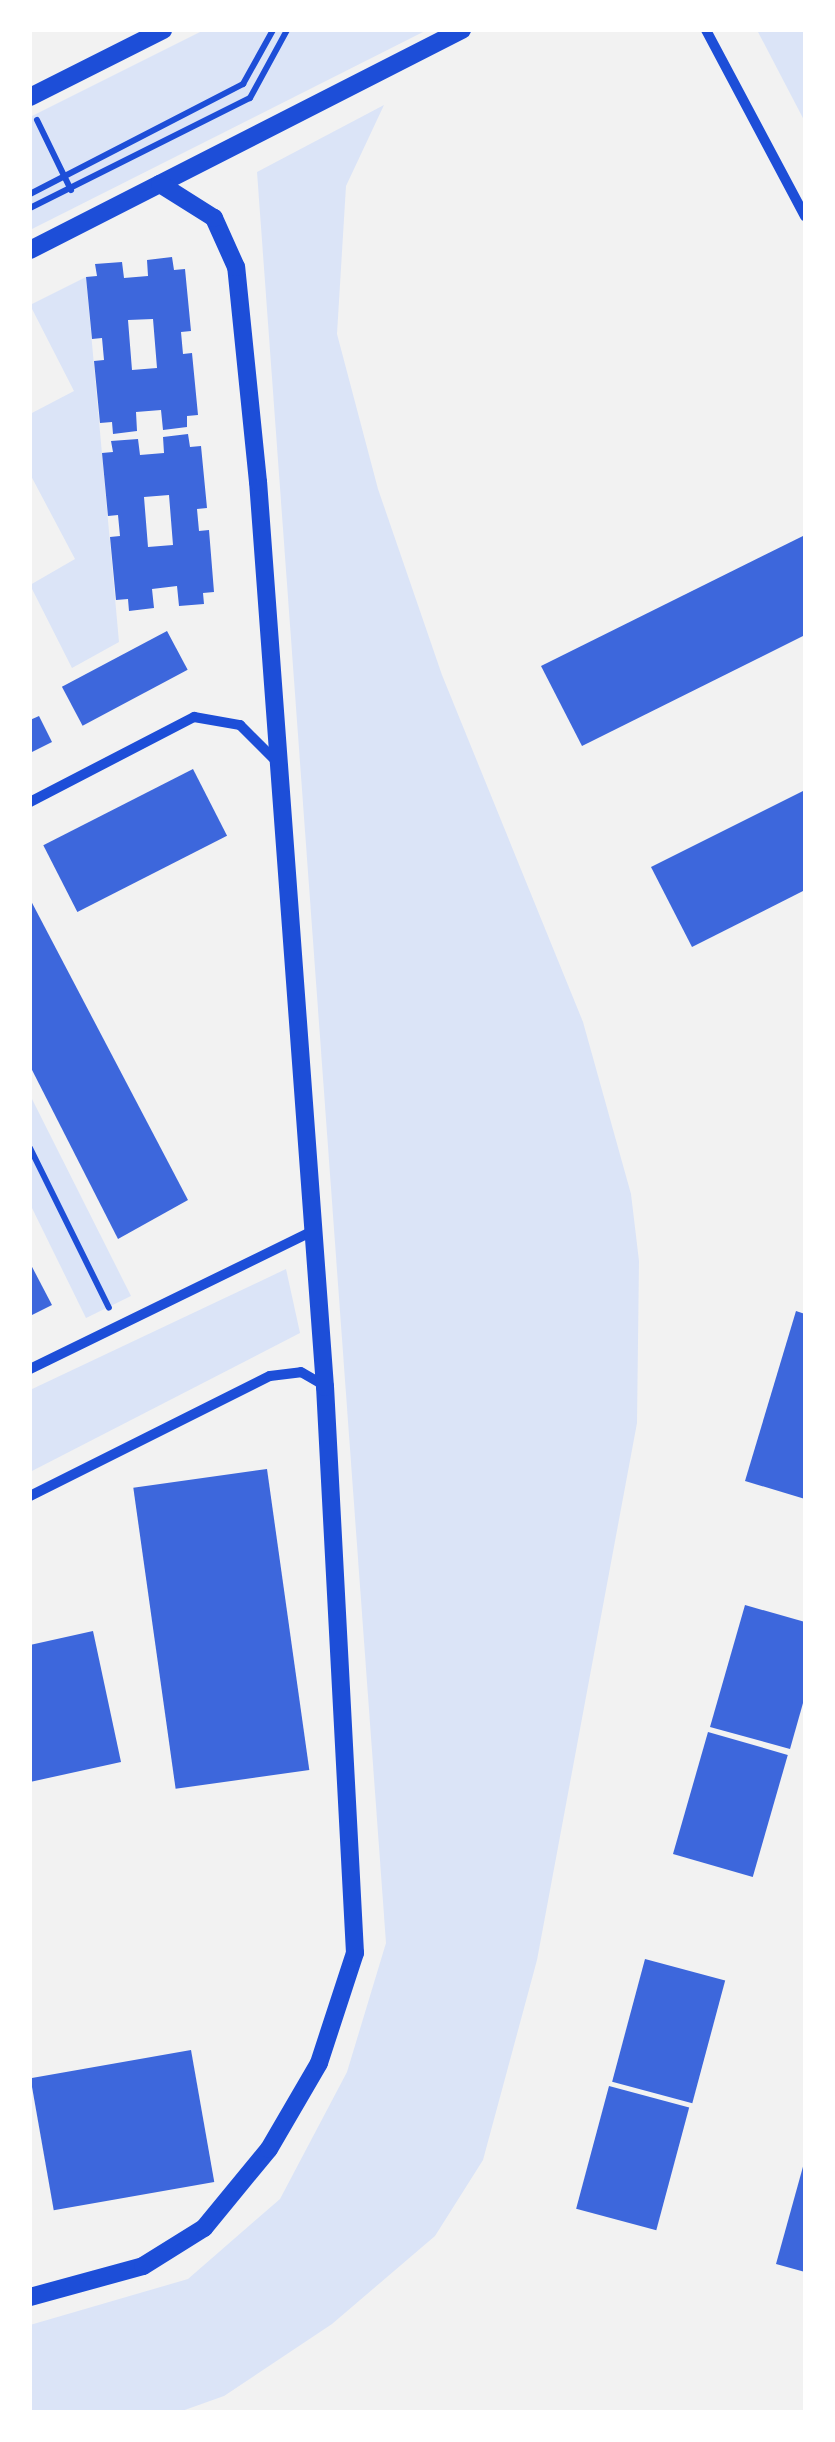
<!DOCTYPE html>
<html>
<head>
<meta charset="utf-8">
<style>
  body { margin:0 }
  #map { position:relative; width:835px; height:2442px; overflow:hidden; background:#f2f2f2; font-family:"Archivo Narrow",sans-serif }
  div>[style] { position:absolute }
  .green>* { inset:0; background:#dbe4f7 }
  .building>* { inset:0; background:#3d67dc; transform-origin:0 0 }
  .path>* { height:6px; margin:-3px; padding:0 3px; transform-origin:3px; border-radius:3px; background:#1d4ed8 }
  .minor>* { height:10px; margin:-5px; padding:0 5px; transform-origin:5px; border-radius:5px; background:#1d4ed8 }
  .tertiary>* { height:18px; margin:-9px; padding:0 9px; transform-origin:9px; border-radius:9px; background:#1d4ed8 }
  span { translate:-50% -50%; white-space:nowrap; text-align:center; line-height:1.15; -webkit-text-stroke:9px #fff; paint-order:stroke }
  .frame { position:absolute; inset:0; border:32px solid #fff; pointer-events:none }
</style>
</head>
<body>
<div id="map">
  <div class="green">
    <div style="clip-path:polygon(204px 30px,427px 30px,30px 230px,30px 117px)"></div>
    <div style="clip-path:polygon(757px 30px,805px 30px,805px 122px)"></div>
    <div style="clip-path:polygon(384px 105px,346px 186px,337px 334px,378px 489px,442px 675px,583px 1022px,631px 1194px,639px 1261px,637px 1423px,537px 1960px,483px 2160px,435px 2236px,332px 2324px,224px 2396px,179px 2412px,30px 2412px,30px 2325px,188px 2279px,280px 2199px,347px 2072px,386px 1943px,257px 172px)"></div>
    <div style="clip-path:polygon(86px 277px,119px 642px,72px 668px,30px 585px,75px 559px,30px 474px,30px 414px,74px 391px,30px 305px)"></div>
    <div style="clip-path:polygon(30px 1095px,131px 1296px,86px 1318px,30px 1204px)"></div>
    <div style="clip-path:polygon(286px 1269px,300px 1333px,30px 1472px,30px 1390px)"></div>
  </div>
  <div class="building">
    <div style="clip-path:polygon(evenodd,172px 257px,174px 270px,185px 269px,191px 331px,181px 332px,183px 354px,192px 353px,198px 415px,187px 416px,187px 427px,163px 430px,161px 410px,136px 412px,137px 431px,113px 434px,112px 422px,100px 423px,94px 361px,104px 360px,102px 338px,92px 339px,86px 277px,97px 276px,95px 264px,122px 262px,124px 278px,148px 276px,147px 260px,172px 257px,153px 319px,157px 368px,132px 370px,128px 320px,153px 319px)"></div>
    <div style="clip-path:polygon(evenodd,188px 434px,190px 447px,201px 446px,207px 508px,197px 509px,199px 531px,209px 530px,214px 592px,203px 593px,204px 604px,179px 606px,177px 586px,152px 589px,154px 608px,129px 611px,128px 599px,116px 600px,110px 537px,120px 536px,118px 515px,108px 516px,102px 453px,113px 452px,111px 441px,138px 439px,140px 455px,164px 453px,163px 437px,188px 434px,169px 495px,173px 545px,148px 547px,144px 497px,169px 495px)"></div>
    <div style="clip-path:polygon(805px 535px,805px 635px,582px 746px,541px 666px)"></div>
    <div style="left:167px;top:631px;width:44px;height:119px;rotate:62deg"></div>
    <div style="clip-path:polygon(39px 716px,52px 742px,30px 753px,30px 720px)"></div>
    <div style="left:193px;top:769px;width:75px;height:168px;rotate:63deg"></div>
    <div style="clip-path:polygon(805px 790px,805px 890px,692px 947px,651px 867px)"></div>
    <div style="clip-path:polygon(30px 899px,188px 1200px,118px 1239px,30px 1066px)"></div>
    <div style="clip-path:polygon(30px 1263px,52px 1305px,30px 1316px)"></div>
    <div style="clip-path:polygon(796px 1311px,805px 1314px,805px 1499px,745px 1481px)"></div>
    <div style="left:267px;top:1469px;width:304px;height:135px;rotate:82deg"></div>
    <div style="clip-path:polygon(745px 1605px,805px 1622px,805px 1696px,790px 1749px,710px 1727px)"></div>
    <div style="clip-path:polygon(93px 1631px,121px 1762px,30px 1782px,30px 1645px)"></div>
    <div style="left:708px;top:1732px;width:83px;height:127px;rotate:16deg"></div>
    <div style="left:645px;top:1959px;width:83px;height:127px;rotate:15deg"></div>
    <div style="left:191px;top:2050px;width:134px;height:163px;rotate:80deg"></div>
    <div style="left:609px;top:2086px;width:83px;height:127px;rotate:15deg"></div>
    <div style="clip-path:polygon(804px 2163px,805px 2163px,805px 2272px,776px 2264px)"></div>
  </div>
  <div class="path">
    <div style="left:37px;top:120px;width:78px;rotate:64.1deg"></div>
    <div style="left:30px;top:194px;width:240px;rotate:-27.3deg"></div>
    <div style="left:243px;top:84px;width:62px;rotate:-60.9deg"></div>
    <div style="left:30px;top:208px;width:246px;rotate:-26.6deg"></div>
    <div style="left:250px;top:98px;width:77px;rotate:-61.4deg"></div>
    <div style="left:30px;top:1148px;width:178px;rotate:63.7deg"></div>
  </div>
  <div class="minor">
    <div style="left:706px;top:30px;width:211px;rotate:62deg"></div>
    <div style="left:30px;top:802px;width:185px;rotate:-27.4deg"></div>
    <div style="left:194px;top:717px;width:47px;rotate:9.9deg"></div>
    <div style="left:240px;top:725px;width:51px;rotate:45deg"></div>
    <div style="left:30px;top:1369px;width:310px;rotate:-26deg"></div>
    <div style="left:30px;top:1496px;width:268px;rotate:-26.6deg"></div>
    <div style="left:270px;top:1376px;width:31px;rotate:-7deg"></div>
    <div style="left:301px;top:1372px;width:28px;rotate:30deg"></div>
  </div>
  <div class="tertiary">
    <div style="left:30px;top:97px;width:149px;rotate:-26.7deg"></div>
    <div style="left:30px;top:250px;width:485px;rotate:-27deg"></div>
    <div style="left:30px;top:2297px;width:117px;rotate:-15.3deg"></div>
    <div style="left:143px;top:2266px;width:72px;rotate:-31.9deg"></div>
    <div style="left:204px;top:2228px;width:102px;rotate:-50.6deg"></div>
    <div style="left:269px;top:2149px;width:99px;rotate:-59.8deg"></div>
    <div style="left:319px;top:2063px;width:116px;rotate:-71.9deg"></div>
    <div style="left:355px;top:1953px;width:567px;rotate:-93.03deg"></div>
    <div style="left:325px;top:1387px;width:907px;rotate:-94.23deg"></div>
    <div style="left:258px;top:482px;width:216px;rotate:-95.8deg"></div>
    <div style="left:236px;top:267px;width:54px;rotate:-114.2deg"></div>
    <div style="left:214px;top:218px;width:64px;rotate:-147.8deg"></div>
  </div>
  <div class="frame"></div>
</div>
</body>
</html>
